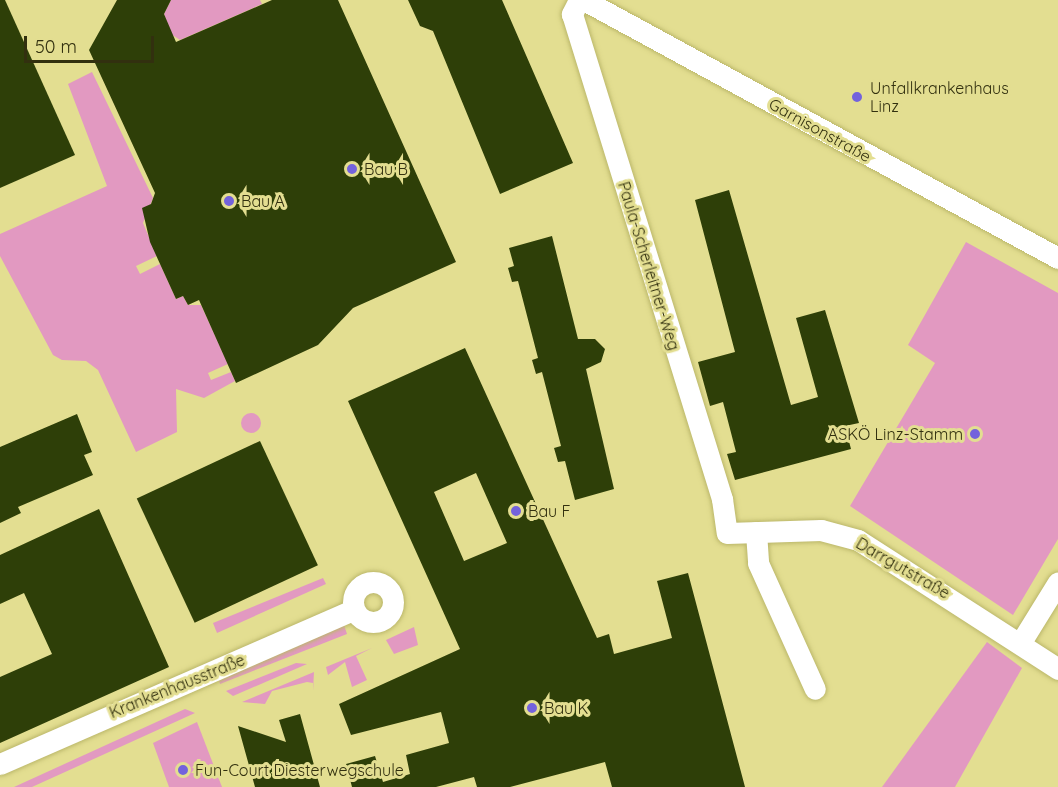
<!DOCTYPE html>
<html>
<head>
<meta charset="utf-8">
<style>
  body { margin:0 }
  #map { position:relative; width:1058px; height:787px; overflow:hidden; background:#e3de91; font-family:Quicksand,sans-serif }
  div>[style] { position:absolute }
  .green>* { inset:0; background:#e299c1 }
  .round { border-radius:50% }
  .building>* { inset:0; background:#2e3f08; transform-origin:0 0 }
  .roads { filter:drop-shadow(0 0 2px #bbb76a) drop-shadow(0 0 2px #bbb76a) }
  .street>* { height:21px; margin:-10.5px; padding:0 10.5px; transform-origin:10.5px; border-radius:10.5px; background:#fff }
  .street>.ring { margin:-10.5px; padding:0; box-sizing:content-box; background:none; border:21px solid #fff; border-radius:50% }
  .dots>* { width:16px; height:16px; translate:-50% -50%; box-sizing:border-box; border:3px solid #e3de91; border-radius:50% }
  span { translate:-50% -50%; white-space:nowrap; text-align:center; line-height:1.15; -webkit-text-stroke:6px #e3de91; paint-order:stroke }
  .poi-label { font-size:16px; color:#32300f }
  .left { translate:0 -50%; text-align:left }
  .right { translate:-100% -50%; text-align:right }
  .street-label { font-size:16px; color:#32300f }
  .scale { position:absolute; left:24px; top:36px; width:130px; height:27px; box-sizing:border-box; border:3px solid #32300f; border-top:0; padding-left:8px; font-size:18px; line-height:21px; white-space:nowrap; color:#32300f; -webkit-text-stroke:4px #e3de91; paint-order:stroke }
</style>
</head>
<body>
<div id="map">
  <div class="green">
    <div style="clip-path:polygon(171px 0,260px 0,262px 4px,180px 40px,171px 34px,164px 14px)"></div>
    <div style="clip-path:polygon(92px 72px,153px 198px,143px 223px,157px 256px,136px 266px,140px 274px,160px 264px,176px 299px,183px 296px,188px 305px,201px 305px,228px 364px,208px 373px,211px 380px,231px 372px,235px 381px,204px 398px,176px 389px,177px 432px,136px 452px,98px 370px,86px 361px,62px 360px,53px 355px,0 256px,0 234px,107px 186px,68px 84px)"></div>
    <div style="clip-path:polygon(966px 242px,1058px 293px,1058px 539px,1013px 615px,850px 506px,935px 363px,908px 345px)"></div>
    <div class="round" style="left:241px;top:413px;width:20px;height:20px"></div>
    <div style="clip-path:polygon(323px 578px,326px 584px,217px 633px,213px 623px)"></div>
    <div style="clip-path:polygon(344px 625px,347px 634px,220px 684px,219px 681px)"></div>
    <div style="clip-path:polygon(414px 627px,418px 645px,394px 654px,386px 640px)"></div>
    <div style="clip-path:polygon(987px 642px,1022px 668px,955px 787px,882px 787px)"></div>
    <div style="clip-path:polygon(372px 648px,356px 656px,367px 680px,352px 687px,345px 662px,328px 675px,326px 667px)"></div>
    <div style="clip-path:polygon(296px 663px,307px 664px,233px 696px,226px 691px)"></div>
    <div style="clip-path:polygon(314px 672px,313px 691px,313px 683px,307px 682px,272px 691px,265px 704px,242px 702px)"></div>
    <div style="clip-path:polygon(185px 709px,195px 713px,32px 787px,14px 787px)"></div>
    <div style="clip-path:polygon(197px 722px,222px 787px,169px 787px,153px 743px)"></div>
  </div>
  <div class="building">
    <div style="clip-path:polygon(0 0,5px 0,75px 155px,0 188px)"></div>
    <div style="clip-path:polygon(117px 0,171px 0,164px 14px,176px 42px,272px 0,338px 0,456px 262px,353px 308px,318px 345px,236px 383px,199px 300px,188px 305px,183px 296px,176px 299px,150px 242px,142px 208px,151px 204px,155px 193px,89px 50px)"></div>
    <div style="clip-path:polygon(408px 0,502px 0,573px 163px,500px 194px,433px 31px,420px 26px)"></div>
    <div style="clip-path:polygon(729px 190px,791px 405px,818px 397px,796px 318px,825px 310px,859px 423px,845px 426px,851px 449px,735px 480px,727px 454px,736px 452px,723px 402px,710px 406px,698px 362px,735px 352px,695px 200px)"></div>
    <div style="clip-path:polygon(552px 236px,578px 339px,595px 339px,605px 349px,601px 362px,586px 369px,614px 489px,575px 500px,565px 461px,558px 462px,554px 448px,561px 446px,542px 372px,536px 374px,532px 360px,538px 358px,518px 281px,512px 282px,508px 268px,514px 266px,509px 248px)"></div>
    <div style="clip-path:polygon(evenodd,465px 348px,597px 638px,609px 634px,614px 654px,672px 638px,657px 581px,688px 573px,745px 787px,612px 787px,605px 762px,510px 787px,477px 787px,474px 777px,436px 787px,352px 787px,346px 764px,375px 756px,383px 782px,410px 774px,406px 755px,449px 743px,441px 712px,351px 735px,339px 704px,460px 649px,348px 401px,465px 348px,476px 473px,507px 543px,464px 561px,434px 492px,476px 473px)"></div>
    <div style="clip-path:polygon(77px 414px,92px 452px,84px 455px,93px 475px,18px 507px,21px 513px,0 523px,0 447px)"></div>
    <div style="left:260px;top:441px;width:137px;height:136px;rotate:65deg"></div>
    <div style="clip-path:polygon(99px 509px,169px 667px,0 743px,0 677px,52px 654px,24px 593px,0 604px,0 555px)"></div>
    <div style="clip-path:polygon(300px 714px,320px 787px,255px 787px,238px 726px,286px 742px,279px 720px)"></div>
  </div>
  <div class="roads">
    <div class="street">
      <div style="left:579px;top:0;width:16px;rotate:117deg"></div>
      <div style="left:572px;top:14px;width:508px;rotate:72.81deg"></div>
      <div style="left:722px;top:499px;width:34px;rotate:82deg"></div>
      <div style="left:727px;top:533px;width:94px;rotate:-1.8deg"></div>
      <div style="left:821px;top:530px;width:38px;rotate:15deg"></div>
      <div style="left:858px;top:540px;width:238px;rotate:32.8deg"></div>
      <div style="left:584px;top:0;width:540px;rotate:28.56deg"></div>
      <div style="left:756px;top:532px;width:31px;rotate:86deg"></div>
      <div style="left:758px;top:563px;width:138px;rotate:65.7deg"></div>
      <div class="ring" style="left:353px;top:582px;width:19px;height:19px"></div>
      <div style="left:1021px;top:642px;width:70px;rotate:-58.3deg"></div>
      <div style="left:0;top:764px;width:386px;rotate:-23.6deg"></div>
    </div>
  </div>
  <div class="dots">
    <div style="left:857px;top:97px;background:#7362dc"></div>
    <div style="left:352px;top:169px;background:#7362dc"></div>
    <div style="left:229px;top:201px;background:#7362dc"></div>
    <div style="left:975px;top:434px;background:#7362dc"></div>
    <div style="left:516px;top:511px;background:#7362dc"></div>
    <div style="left:532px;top:708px;background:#7362dc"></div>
    <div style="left:183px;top:770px;background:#7362dc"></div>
  </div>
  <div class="poi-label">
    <span class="left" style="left:870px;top:97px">Unfallkrankenhaus<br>Linz</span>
    <span class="left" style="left:364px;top:169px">Bau B</span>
    <span class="left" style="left:241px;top:201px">Bau A</span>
    <span class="right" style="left:963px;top:434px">ASKÖ Linz-Stamm</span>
    <span class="left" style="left:528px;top:511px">Bau F</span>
    <span class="left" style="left:544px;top:708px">Bau K</span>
    <span class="left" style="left:195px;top:770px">Fun-Court Diesterwegschule</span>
  </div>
  <div class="street-label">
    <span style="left:820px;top:130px;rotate:29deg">Garnisonstraße</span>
    <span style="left:649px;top:266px;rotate:73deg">Paula-Scherleitner-Weg</span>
    <span style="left:903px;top:568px;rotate:30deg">Darrgutstraße</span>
    <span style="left:177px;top:686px;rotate:-22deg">Krankenhausstraße</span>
  </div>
  <div class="scale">50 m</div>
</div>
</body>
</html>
